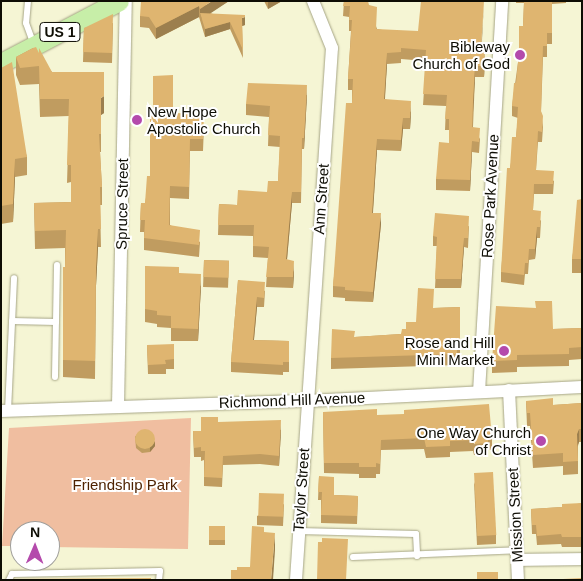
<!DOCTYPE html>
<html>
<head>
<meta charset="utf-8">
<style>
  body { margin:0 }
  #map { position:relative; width:583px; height:581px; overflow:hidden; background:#f5f5d4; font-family:Arial,sans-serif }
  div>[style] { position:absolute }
  .green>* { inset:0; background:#f0bea0 }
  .roads { filter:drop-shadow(0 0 1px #a6a586) drop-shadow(0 0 1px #a6a586) }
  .service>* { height:6px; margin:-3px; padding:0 3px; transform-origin:3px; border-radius:3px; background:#fff }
  .minor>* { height:12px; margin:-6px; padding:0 6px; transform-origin:6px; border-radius:6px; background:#fff }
  .primary>* { height:19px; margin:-9.5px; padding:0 9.5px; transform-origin:9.5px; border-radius:9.5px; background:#c7eea8 }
  .wall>* { inset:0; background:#c09c60; transform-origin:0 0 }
  .shaded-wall>* { inset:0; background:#9c7f4e }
  .building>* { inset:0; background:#dfb570; transform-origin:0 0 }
  .round { border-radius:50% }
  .dots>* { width:14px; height:14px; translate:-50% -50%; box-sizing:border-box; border:2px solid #fff; border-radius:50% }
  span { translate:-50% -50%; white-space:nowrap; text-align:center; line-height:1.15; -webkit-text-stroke:4px #fff; paint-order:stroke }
  .shield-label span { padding:1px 4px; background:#fff; border:1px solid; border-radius:4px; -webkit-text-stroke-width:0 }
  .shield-label { font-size:14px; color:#0e0d04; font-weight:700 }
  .poi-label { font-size:15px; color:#0e0d04 }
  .right { translate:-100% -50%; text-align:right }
  .left { translate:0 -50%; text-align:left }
  .street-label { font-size:15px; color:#0e0d04 }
  .park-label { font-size:15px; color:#4e2302 }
  .frame { position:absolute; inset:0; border:2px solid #0e0d04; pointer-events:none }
  .north { position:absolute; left:10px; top:521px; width:50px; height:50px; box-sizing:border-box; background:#fff; border:1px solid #9f9e9b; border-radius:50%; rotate:1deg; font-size:14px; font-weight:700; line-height:20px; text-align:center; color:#0e0d04 }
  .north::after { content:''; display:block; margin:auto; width:18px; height:22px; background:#b44aac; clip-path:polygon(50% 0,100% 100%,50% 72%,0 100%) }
</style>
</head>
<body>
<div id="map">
  <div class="green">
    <div style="clip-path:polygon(191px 418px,188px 549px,50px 547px,50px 531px,20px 531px,20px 546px,2px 546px,9px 428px)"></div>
  </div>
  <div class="roads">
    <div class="service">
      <div style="left:28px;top:1px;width:22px;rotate:95deg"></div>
      <div style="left:26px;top:23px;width:23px;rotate:70deg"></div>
      <div style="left:12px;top:321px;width:44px;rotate:1.3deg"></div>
      <div style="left:56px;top:322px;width:57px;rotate:-89deg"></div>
      <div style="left:55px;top:377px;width:55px;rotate:-89deg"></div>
      <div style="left:8px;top:411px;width:133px;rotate:-87.4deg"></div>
      <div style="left:299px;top:531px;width:117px;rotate:1.5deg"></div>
      <div style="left:416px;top:534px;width:22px;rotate:87deg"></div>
      <div style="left:353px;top:557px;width:164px;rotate:-2.4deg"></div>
      <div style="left:9px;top:580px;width:7px;rotate:-63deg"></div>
      <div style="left:12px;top:574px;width:148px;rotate:-1.2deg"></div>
      <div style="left:160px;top:571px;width:9px;rotate:96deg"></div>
    </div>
    <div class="minor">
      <div style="left:509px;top:390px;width:190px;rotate:87.3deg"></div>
      <div style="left:479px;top:392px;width:392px;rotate:-86.6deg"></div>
      <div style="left:118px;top:406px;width:405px;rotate:-88.9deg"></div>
      <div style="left:1px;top:411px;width:306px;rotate:-1.9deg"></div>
      <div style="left:307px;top:401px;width:275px;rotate:-2.9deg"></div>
      <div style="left:518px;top:560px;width:64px;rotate:-0.9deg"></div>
      <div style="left:296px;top:580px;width:533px;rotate:-86.13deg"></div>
      <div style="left:332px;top:48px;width:51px;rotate:-112deg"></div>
    </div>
    <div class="primary">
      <div style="left:1px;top:63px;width:133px;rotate:-27.7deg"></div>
    </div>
  </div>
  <div class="wall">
    <div style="clip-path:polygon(229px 1px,210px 13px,245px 25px,242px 26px,243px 58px,230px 29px,205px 37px,199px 17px,156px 39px,149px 28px,140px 27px,140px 16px)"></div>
    <div style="clip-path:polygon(264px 1px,282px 1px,268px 9px)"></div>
    <div style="clip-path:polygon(344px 1px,369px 5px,377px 29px,481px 48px,485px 59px,484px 77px,475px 77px,473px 127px,480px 139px,479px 153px,472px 152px,470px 191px,436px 190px,436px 179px,449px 143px,449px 130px,445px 130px,446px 106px,423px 105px,426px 61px,401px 59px,401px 63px,387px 64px,385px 99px,411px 112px,410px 129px,403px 129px,401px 151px,377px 150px,373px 213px,381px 224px,373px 302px,345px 301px,345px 298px,333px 297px,333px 286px,352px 103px,352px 90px,348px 90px,348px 79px,351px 31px,349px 31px,349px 17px,343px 16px)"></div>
    <div style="clip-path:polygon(516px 1px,566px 1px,566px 3px,552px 4px,552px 44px,547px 44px,547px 57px,543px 57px,541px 112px,543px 127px,542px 142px,538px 142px,536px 170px,554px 181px,553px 194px,534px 194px,533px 210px,541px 221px,540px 238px,537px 238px,535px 259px,529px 260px,528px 274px,525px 274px,524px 285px,501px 282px,501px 272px,510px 168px,516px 137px,518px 118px,512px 116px,512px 106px,523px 26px,524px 3px,516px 3px)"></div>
    <div style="clip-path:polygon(113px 23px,112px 63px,83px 62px,84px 28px)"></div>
    <div style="clip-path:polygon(33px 48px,52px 72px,104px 113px,101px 115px,101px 152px,100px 152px,102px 187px,102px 205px,100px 205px,101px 247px,98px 247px,96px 286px,95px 379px,63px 377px,63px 267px,65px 267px,65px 248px,35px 249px,34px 203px,71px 202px,71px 182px,67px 183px,69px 116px,40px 117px,39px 84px,20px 85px,16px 75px,16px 57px)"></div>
    <div style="clip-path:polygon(1px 68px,27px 157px,27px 175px,15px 177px,13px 222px,1px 224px)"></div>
    <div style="clip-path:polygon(307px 95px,304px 149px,302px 149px,301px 203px,292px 203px,287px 260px,294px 272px,293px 288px,266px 287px,268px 258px,253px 257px,253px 236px,218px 235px,219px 204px,237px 205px,267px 192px,278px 181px,280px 147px,268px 146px,269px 117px,246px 115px,246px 104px)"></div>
    <div style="clip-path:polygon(173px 113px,204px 126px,203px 151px,190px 151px,189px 199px,170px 198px,170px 225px,200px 242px,199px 257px,144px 250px,144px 232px,140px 232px,141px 203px,145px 203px,150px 176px)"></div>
    <div style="clip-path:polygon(582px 199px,582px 273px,572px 273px,572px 259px)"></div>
    <div style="clip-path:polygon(469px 226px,468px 248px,464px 247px,461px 288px,435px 288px,437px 246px,433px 246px,433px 236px)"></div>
    <div style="left:204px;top:260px;width:25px;height:27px;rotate:2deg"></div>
    <div style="clip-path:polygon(145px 266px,179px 273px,201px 286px,198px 341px,171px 341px,171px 328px,157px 327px,157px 324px,145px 322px)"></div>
    <div style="clip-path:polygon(238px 280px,265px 291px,264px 307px,257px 307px,254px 340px,289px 341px,289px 372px,283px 372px,283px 375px,231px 372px,231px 362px)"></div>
    <div style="clip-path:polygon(460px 307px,460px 361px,457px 361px,457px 365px,331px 369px,331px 358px,355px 337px,401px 334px,434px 308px)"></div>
    <div style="clip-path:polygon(582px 328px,582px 359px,569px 360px,569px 366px,517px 367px,517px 372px,492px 373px,492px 361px,553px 329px)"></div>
    <div style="clip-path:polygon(147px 345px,174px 359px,174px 369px,166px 369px,166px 374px,148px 374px)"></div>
    <div style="clip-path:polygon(526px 401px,553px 405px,582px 403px,582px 442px,579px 442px,578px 446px,578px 474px,563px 475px,563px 466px,533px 468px,530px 426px,527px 426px)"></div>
    <div style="clip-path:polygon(323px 412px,377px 415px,492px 439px,492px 450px,488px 450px,488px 454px,474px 455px,473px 451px,450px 452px,450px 457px,426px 458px,424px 449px,381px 450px,380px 474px,376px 474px,376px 478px,359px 478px,359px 474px,324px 473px)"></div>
    <div style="clip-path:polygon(218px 422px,281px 430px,279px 466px,260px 464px,223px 465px,222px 487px,204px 486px,204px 460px,201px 461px,201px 457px,194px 457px,193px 431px,201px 431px)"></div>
    <div style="clip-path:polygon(135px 436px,155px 446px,150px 452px,142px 453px,136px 448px)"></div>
    <div style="clip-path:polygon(319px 476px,334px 495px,358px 496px,357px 524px,321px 523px,321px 500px,318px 500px)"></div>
    <div style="clip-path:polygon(474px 482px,496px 535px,496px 544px,477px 545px)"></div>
    <div style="clip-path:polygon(582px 503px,582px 547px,562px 547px,561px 544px,537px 545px,536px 534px,532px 534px,531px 509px,562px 507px)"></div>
    <div style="clip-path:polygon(284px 504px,283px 526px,257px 525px,257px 516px)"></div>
    <div style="left:209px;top:526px;width:16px;height:19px"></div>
  </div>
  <div class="shaded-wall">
    <div style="clip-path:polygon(212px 1px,229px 1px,202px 19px,200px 13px,200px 20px,200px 9px)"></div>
    <div style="clip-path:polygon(268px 1px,282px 1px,268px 9px)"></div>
    <div style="clip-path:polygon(484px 1px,481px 59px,481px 48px)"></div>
    <div style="clip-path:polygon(199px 6px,199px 17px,156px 39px,156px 28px)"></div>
    <div style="clip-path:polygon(245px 17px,245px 25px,242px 26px,242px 18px)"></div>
    <div style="clip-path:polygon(230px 22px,230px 29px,205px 37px,205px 29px)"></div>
    <div style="clip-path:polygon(485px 48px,485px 59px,484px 77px,484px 66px)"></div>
    <div style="clip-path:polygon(387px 53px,387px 64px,384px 110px,384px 99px)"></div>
    <div style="clip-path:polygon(475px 66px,475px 77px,473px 112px,473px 101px)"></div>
    <div style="clip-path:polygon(307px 85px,307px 95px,304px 149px,304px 138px)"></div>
    <div style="clip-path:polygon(104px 96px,104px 113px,101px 115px,101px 98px)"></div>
    <div style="clip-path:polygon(411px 101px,411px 112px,410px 129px,410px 118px)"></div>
    <div style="clip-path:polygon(403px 118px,403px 129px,401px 151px,401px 140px)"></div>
    <div style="clip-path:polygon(377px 139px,377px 150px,372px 224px,372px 213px)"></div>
    <div style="clip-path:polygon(472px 141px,472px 152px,470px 191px,470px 180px)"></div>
    <div style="clip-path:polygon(15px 159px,15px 177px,13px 222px,13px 204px)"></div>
    <div style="clip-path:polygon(292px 192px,292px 203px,286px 270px,286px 259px)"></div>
    <div style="clip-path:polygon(381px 213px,381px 224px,373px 302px,373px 292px)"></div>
    <div style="clip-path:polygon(537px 227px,537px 238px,535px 259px,535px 249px)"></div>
    <div style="clip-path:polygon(98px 229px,98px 247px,96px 286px,95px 379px,96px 268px)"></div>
    <div style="clip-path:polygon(464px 238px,464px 247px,461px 288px,461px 279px)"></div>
    <div style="clip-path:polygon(294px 261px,294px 272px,293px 288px,293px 277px)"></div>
    <div style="clip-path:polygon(201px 274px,201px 286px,198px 341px,198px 329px)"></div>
    <div style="clip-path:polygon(257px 297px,257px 307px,253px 349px,253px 340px)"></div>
    <div style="clip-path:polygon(281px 420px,281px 430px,279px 466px,279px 456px)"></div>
    <div style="clip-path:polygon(579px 429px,579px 442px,577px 447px,577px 434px)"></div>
    <div style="clip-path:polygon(155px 441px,155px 446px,150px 452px,150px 447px)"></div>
    <div style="clip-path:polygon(275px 533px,275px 550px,273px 580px,271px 580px)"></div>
  </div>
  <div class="building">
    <div style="clip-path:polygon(141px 1px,212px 1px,200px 9px,199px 6px,156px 28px,149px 17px,140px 16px)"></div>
    <div style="clip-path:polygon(344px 1px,368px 1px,369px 5px,377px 7px,376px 29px,418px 31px,421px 1px,484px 1px,481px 48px,485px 48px,484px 66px,475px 66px,473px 101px,472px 127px,480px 128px,479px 142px,472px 141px,470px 180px,436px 179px,439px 142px,449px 143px,449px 119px,445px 119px,447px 95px,423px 94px,426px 50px,401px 48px,401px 52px,387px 53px,384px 99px,411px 101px,410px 118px,403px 118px,401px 140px,377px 139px,372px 213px,381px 213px,373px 292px,345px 290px,345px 287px,333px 286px,346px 103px,352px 103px,353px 79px,348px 79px,352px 20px,349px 20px,350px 6px,343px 6px)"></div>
    <div style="clip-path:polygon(524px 1px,552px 1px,552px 33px,547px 33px,547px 46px,543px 46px,541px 111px,543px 116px,542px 132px,538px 131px,536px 170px,554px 171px,553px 184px,534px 184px,533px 210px,541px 211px,540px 227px,537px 227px,535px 249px,529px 249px,528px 263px,525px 263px,524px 275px,501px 272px,507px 168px,510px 168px,512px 137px,516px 137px,518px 107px,512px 106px,514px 83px,516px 83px,519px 52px,519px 26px,523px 26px)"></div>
    <div style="clip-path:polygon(200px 13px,245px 15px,245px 17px,242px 18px,243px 50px,230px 22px,205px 29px)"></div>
    <div style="clip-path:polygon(113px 14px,112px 53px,83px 52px,84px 28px)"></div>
    <div style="clip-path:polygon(36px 47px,39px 53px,39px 48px,52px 72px,104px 72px,104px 96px,101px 98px,101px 134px,99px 134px,102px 187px,100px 187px,101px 229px,98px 229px,96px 268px,95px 361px,63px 360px,63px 267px,65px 267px,66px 230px,35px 231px,34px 203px,71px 202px,71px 165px,67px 165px,69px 99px,40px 99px,39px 66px,20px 68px,16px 57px,33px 48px)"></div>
    <div style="clip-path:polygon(12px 62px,27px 157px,15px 159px,13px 204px,1px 206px,1px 68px)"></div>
    <div style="clip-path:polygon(173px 75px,173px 113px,204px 114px,203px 139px,190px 139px,189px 187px,170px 186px,169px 225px,200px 230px,199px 245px,144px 238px,145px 220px,140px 220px,141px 203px,145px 203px,147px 176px,150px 176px,150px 112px,153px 112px,153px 76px)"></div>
    <div style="clip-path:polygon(248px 83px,307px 85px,304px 138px,302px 138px,301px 192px,292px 192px,286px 259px,294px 261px,293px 277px,266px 277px,269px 247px,253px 246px,254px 225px,218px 225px,219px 204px,237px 205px,238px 190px,267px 192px,268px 181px,278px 181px,280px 136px,268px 135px,270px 106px,246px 104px)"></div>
    <div style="clip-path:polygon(582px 199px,582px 259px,572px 259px,577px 200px)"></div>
    <div style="clip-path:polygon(435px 213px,469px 216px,468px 238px,464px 238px,461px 279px,435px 279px,437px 237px,433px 236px)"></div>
    <div style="left:204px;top:260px;width:25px;height:17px;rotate:2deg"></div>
    <div style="clip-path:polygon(145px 266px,179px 267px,179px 273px,201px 274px,198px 329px,171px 328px,171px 316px,157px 315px,157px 311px,145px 309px)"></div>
    <div style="clip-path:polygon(238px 280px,265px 282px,264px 298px,257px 297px,253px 340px,289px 341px,289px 362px,283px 362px,283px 365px,231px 362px)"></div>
    <div style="clip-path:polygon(418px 288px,434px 289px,433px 308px,460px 307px,460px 350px,457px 350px,457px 354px,331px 358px,332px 329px,355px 331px,354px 337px,401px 334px,402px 329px,406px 329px,406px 322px,416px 322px)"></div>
    <div style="clip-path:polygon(535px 301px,552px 301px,553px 329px,582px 328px,582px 347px,569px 348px,569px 354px,517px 355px,517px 360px,492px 361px,496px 306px,536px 308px)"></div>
    <div style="clip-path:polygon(174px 344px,174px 359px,165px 360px,166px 364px,148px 365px,147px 345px)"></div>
    <div style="clip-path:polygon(553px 398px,553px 405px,582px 403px,582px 429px,579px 429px,577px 434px,578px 461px,563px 462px,563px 453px,533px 455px,530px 413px,527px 413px,526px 401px)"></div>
    <div style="clip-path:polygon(489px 404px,492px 439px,488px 439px,488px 443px,474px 444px,473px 440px,450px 441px,450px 446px,426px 447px,424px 438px,381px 440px,380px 464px,376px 463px,376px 467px,359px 467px,359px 463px,324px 463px,323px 412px,377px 409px,377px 415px,404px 414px,404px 410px)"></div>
    <div style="clip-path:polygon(201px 417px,218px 417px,218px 422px,281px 420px,279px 456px,260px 454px,223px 456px,222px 478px,204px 477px,205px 451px,201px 451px,201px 447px,194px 448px,193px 431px,201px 431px)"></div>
    <div class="round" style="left:135px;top:429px;width:20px;height:20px"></div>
    <div style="left:493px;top:472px;width:63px;height:19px;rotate:87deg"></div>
    <div style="clip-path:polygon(319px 476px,334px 477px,334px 495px,358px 496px,357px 516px,321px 515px,322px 492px,318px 492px)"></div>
    <div style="left:259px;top:493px;width:25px;height:23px;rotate:2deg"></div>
    <div style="clip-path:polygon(582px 503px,582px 537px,562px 537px,561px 534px,537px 536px,536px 525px,532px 525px,531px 509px,562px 507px,562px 504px)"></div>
    <div style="left:209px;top:526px;width:16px;height:14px"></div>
    <div style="clip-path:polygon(252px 526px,264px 527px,264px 532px,275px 533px,271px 580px,231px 580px,231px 570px,237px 570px,237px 567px,250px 567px)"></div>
    <div style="clip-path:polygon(322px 538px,348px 539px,346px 580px,317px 580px,318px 542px,322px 542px)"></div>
    <div style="left:498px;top:572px;width:8px;height:21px;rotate:90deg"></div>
    <div style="clip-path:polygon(151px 578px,151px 580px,7px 580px,7px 579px)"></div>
    <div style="clip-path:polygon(582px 578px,582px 580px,563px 580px,563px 579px)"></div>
  </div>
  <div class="dots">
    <div style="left:520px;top:55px;background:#b44aac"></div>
    <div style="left:137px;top:120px;background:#b44aac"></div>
    <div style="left:504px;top:351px;background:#b44aac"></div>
    <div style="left:541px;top:441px;background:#b44aac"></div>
  </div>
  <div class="shield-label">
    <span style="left:60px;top:32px">US 1</span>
  </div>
  <div class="poi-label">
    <span class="right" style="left:510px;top:55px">Bibleway<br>Church of God</span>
    <span class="left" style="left:147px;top:120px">New Hope<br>Apostolic Church</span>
    <span class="right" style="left:494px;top:351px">Rose and Hill<br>Mini Market</span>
    <span class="right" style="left:531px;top:441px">One Way Church<br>of Christ</span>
  </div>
  <div class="street-label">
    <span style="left:490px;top:196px;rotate:-87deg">Rose Park Avenue</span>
    <span style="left:321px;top:199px;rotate:-86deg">Ann Street</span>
    <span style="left:122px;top:204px;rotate:-89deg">Spruce Street</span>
    <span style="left:292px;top:400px;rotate:-2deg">Richmond Hill Avenue</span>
    <span style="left:301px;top:490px;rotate:-86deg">Taylor Street</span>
    <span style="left:515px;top:515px;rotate:-93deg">Mission Street</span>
  </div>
  <div class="park-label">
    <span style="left:125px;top:485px">Friendship Park</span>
  </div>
  <div class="frame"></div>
  <div class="north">N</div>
</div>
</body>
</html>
